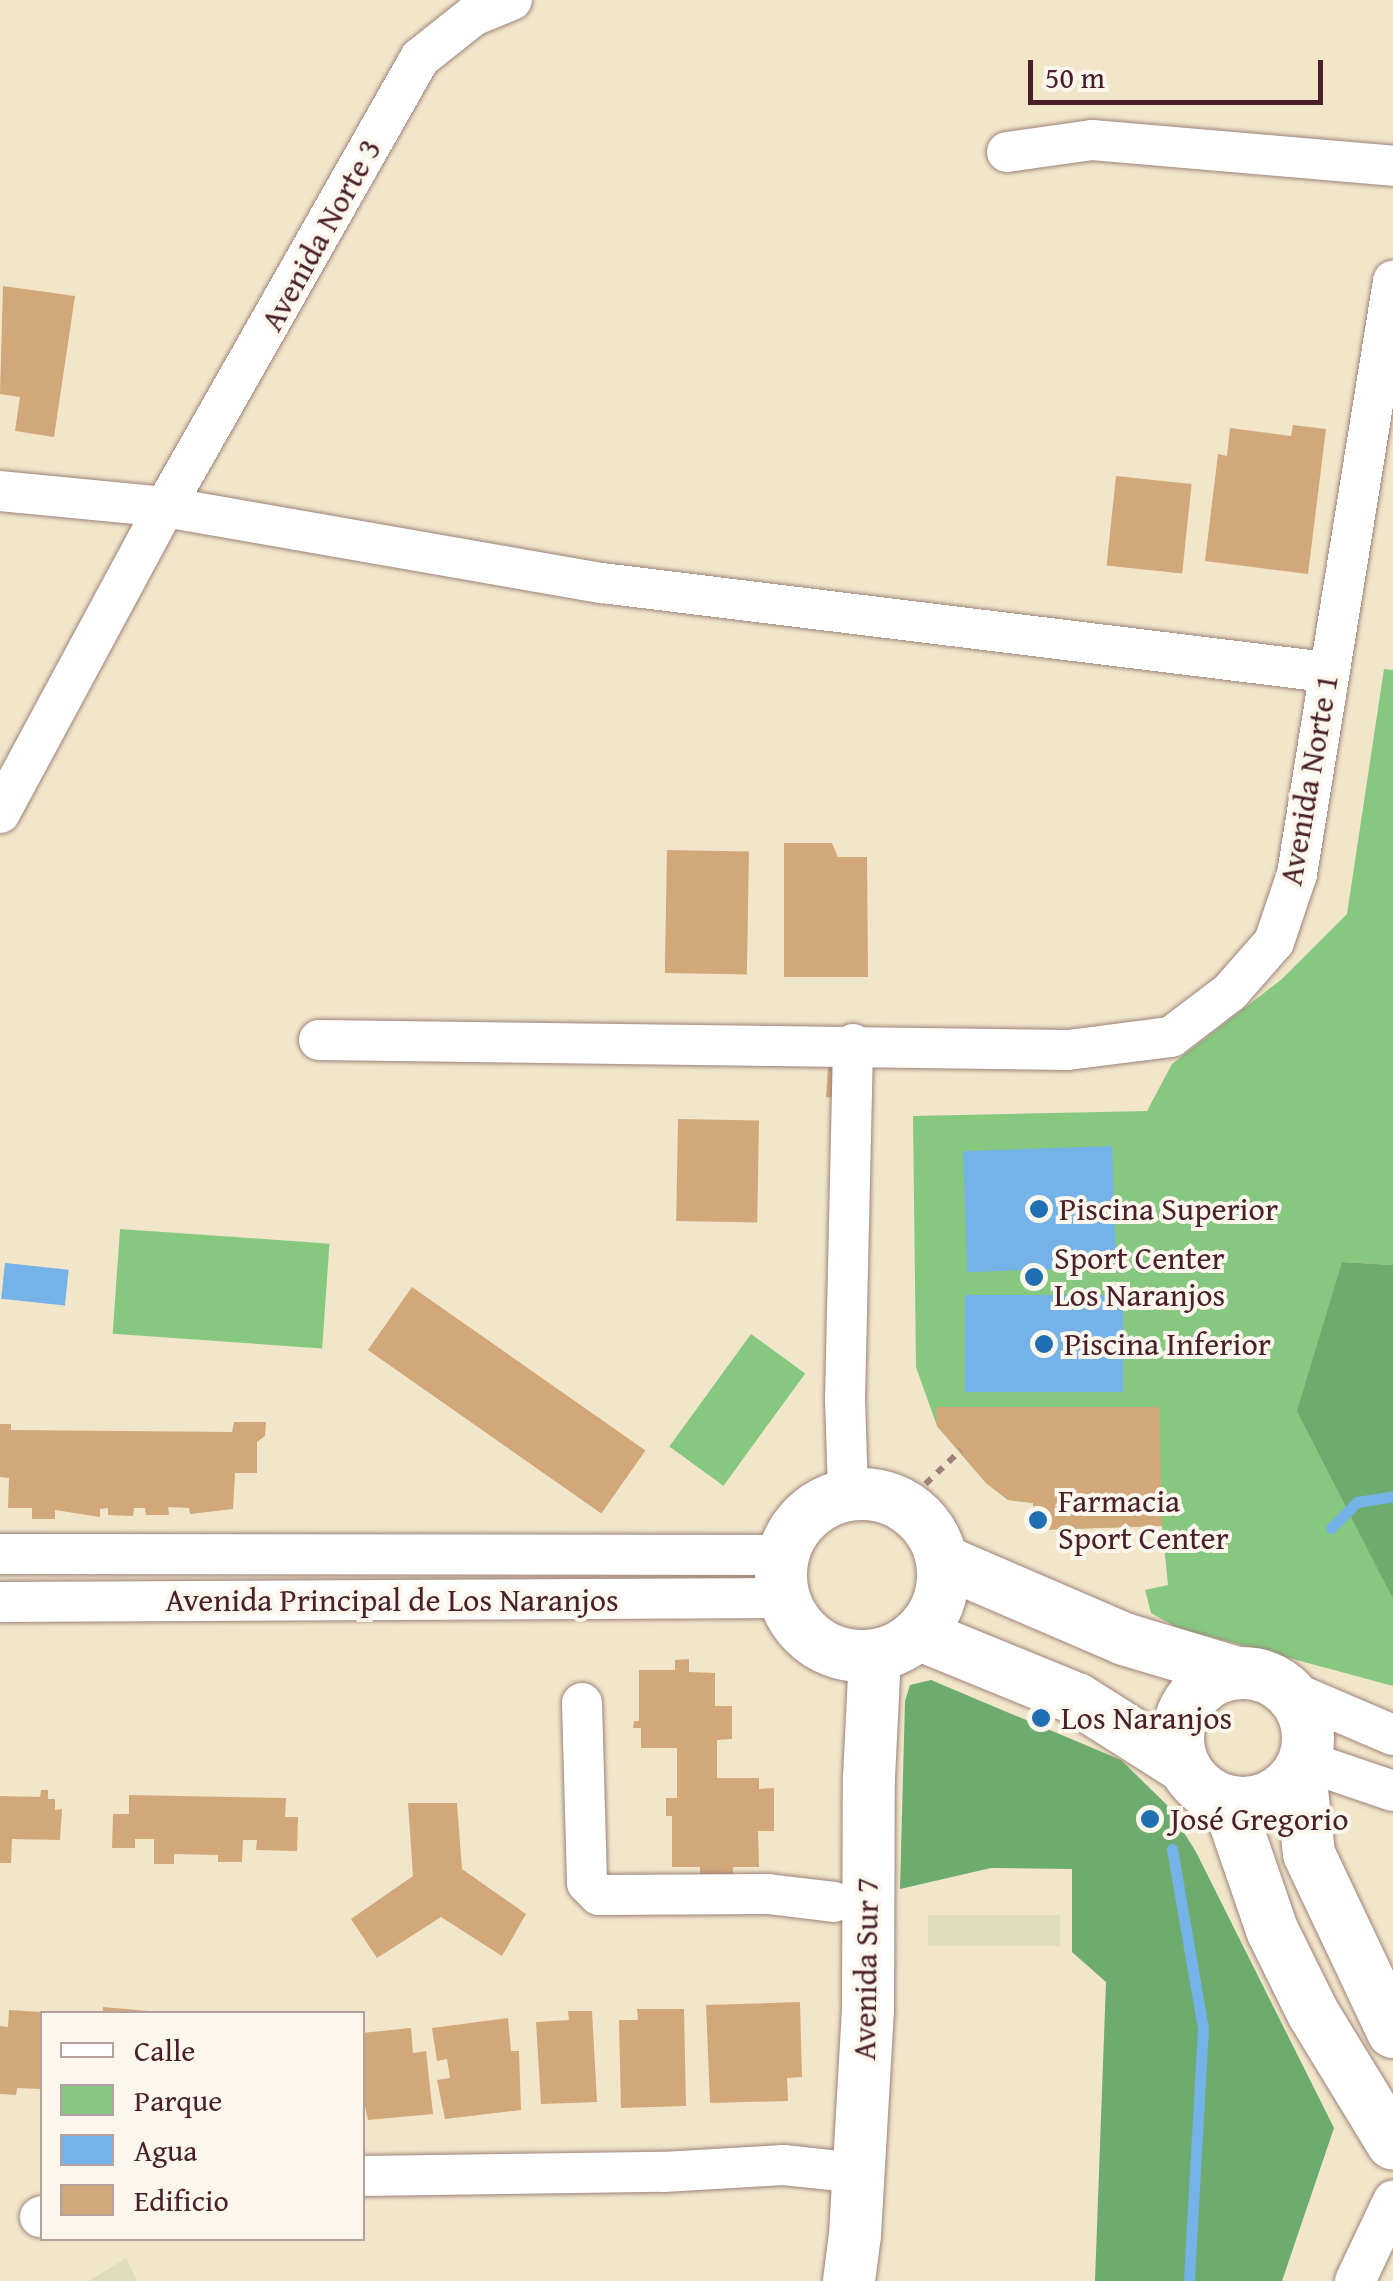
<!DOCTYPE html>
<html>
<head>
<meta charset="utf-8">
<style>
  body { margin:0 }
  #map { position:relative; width:1393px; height:2281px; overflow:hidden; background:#f1e6ca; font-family:"Gentium Book Plus",serif }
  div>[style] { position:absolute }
  .built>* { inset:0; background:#deddbb; transform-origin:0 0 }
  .green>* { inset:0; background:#87c880; transform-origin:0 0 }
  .forest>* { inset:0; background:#6dac6e }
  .water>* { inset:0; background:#74b2e7; transform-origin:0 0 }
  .stream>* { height:11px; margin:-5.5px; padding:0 5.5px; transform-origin:5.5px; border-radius:5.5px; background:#74b2e7 }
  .building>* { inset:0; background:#d2a77a; transform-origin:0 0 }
  .path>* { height:6px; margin-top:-3px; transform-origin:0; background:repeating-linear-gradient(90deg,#9e827a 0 8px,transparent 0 16px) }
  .roads { filter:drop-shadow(0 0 2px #9e827a) drop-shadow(0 0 2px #9e827a) }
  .minor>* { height:40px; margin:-20px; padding:0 20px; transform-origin:20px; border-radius:20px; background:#fff }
  .major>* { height:52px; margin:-26px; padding:0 26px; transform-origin:26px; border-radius:26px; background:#fff }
  .major>.ring { margin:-26px; padding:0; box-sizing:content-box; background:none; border:52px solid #fff; border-radius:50% }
  .dots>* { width:28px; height:28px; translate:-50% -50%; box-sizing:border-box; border:5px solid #fbf7ec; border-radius:50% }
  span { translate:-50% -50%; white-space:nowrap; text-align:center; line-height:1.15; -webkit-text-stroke:8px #fbf7ec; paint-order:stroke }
  .street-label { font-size:32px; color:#4a1f2b }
  .poi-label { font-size:32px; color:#4a1f2b }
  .left { translate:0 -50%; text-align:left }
  .legend { position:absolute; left:40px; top:2011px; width:325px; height:230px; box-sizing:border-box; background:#fbf7ec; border:2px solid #b4a19f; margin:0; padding:12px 18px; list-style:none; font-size:30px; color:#4a1f2b }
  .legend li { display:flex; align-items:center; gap:20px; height:50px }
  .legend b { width:50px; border:2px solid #b4a19f }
  .scale { position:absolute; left:1028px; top:60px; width:295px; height:45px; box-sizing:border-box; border:5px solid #4a1f2b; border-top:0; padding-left:12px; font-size:30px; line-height:35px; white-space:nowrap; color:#4a1f2b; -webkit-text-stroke:8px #fbf7ec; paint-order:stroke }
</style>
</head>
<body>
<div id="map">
  <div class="built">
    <div style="left:1060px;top:1915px;width:31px;height:132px;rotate:90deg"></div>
    <div style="clip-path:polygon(126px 2258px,137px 2281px,89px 2281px)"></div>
  </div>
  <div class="green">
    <div style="clip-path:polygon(1384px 669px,1393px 670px,1393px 1265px,1342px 1262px,1353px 1517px,1393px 1599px,1393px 1686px,1178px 1628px,1151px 1613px,1145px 1590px,1168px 1585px,1162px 1526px,1033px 1530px,1033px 1503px,1008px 1500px,986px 1483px,937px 1426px,916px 1367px,913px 1116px,1147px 1111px,1172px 1064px,1282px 979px,1347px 914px)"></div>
    <div style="left:120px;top:1229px;width:210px;height:105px;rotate:4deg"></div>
    <div style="left:751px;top:1334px;width:67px;height:139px;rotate:36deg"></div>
  </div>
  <div class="forest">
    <div style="clip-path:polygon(1342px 1262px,1393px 1265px,1393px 1599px,1297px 1411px)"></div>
    <div style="clip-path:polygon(931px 1680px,1121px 1760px,1167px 1805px,1196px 1852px,1334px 2128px,1282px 2281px,1095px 2281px,1106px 1982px,1072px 1952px,1072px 1869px,991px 1868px,900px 1889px,905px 1701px,910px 1685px)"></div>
  </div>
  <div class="water">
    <div style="left:1112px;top:1146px;width:121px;height:149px;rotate:88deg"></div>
    <div style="left:5px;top:1263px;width:64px;height:36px;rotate:6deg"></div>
    <div style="left:1123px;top:1295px;width:97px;height:158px;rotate:90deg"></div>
  </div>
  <div class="stream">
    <div style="left:1331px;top:1528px;width:37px;rotate:-45deg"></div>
    <div style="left:1357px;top:1502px;width:36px;rotate:-9deg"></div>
    <div style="left:1172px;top:1849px;width:182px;rotate:80.2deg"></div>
    <div style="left:1203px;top:2028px;width:253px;rotate:93.2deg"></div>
  </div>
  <div class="building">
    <div style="clip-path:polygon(3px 286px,75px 296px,54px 437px,15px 431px,20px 397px,0 394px)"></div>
    <div style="clip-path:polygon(1293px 425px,1326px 429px,1308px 574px,1205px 561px,1218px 454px,1227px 456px,1230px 428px,1291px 436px)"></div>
    <div style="left:1116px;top:476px;width:76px;height:90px;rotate:6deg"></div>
    <div style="clip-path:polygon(784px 843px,832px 843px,838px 857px,867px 857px,868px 977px,784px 977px)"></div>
    <div style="left:667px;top:850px;width:82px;height:123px;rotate:1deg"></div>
    <div style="clip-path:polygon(829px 1054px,845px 1099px,826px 1097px)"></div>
    <div style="left:678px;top:1119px;width:81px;height:102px;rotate:1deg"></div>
    <div style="left:412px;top:1287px;width:285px;height:77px;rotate:35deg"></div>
    <div style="clip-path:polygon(936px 1407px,1159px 1407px,1162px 1526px,1033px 1530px,1034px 1503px,1008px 1500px,986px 1483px,937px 1426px)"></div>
    <div style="clip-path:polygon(234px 1422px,266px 1422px,265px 1436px,257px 1442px,257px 1473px,235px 1473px,233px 1509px,190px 1514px,189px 1508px,168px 1507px,169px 1515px,146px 1515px,145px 1508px,134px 1508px,133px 1516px,108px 1515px,108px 1508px,100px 1509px,100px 1517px,55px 1510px,55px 1519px,32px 1519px,32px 1508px,8px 1508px,9px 1478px,0 1477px,0 1424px,11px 1424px,11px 1430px,232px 1432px)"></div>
    <div style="clip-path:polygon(689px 1659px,689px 1672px,715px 1673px,715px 1706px,732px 1706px,732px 1739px,717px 1740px,717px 1778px,759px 1778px,759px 1789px,774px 1788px,774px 1831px,758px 1831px,759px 1867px,733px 1867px,733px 1878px,700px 1879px,700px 1867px,672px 1867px,672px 1816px,666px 1816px,666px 1798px,677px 1798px,677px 1748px,641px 1748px,641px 1728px,633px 1728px,634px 1721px,639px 1721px,639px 1670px,675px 1670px,675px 1660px)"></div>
    <div style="clip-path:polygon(41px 1790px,48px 1790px,48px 1799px,55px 1799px,55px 1810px,62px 1809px,60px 1840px,12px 1839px,11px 1863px,0 1863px,0 1796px,40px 1797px)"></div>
    <div style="clip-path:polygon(129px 1795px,286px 1798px,285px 1817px,298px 1817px,297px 1851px,256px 1850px,257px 1840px,243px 1840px,242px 1862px,218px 1862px,218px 1855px,174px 1854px,174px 1864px,154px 1864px,154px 1839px,135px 1839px,135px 1848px,112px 1848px,113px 1814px,129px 1814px)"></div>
    <div style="clip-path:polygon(408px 1803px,457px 1803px,462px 1869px,526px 1914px,502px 1956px,441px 1917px,377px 1958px,351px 1919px,413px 1876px)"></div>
    <div style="clip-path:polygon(800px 2002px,802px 2077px,787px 2078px,788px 2101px,710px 2103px,706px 2005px)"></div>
    <div style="clip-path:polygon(103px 2007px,149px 2011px,149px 2014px,103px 2014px)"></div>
    <div style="clip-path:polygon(637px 2009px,684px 2009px,686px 2106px,621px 2108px,619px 2020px,638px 2020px)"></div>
    <div style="clip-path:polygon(9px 2010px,42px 2012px,42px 2089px,17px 2088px,16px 2095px,0 2094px,0 2026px,8px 2027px)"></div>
    <div style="clip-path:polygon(568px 2011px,592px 2011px,597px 2102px,541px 2104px,536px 2022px,569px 2020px)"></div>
    <div style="clip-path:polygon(508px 2018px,511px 2051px,519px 2051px,521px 2110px,445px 2119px,437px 2080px,450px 2078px,447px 2059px,437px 2061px,432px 2028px)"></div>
    <div style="clip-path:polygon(411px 2028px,413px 2053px,426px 2051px,433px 2114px,368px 2120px,362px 2093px,362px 2033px)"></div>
  </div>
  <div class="path">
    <div style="left:914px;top:1495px;width:65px;rotate:-43.8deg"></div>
  </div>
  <div class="roads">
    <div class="minor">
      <div style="left:1007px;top:152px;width:86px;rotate:-8deg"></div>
      <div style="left:1092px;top:140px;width:302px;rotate:4.9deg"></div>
      <div style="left:0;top:491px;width:166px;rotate:5.5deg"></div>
      <div style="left:165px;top:507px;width:444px;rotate:9.9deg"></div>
      <div style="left:602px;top:583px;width:729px;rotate:7.01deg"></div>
      <div style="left:0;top:813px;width:348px;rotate:-61.7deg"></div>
      <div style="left:165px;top:507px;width:516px;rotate:-60.41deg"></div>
      <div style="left:420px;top:58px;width:68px;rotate:-38.4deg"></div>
      <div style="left:473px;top:16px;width:42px;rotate:-22.3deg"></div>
      <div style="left:319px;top:1040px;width:749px;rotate:0.76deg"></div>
      <div style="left:1068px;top:1050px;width:104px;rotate:-7.2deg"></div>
      <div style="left:1171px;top:1037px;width:74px;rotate:-37.3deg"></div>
      <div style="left:1230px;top:992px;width:67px;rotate:-48.7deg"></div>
      <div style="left:1274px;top:942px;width:72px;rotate:-71.3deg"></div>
      <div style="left:1297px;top:874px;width:601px;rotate:-80.8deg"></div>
      <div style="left:848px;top:1493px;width:93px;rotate:-91.8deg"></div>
      <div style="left:845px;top:1400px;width:356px;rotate:-88.7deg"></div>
      <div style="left:0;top:1554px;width:783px;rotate:0.07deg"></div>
      <div style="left:0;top:1602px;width:783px;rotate:-0.29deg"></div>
      <div style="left:1285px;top:1689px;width:117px;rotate:23.1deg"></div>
      <div style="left:582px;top:1703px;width:180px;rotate:88.4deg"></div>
      <div style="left:587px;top:1883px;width:17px;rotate:45deg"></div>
      <div style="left:599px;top:1895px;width:169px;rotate:-0.3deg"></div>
      <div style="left:768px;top:1894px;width:66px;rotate:6.9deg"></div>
      <div style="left:1305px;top:1761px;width:93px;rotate:18.8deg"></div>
      <div style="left:362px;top:2176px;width:301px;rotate:-0.8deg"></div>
      <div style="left:663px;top:2172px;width:121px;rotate:-3.3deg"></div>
      <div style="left:784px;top:2165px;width:74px;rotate:6.2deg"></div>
      <div style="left:40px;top:2217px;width:2px;rotate:-27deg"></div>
      <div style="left:1355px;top:2281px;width:89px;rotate:-64.6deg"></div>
    </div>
    <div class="major">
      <div class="ring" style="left:781px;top:1494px;width:110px;height:110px"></div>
      <div style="left:943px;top:1561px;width:197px;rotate:23.3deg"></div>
      <div style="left:1124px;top:1639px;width:118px;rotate:16.7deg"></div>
      <div style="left:920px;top:1635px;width:170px;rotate:22.2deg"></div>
      <div style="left:1077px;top:1699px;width:127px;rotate:32.4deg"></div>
      <div class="ring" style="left:1178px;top:1673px;width:78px;height:78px"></div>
      <div style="left:1300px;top:1772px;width:82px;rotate:83.7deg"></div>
      <div style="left:1309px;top:1854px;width:197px;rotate:64.7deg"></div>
      <div style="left:1228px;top:1802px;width:135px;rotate:71deg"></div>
      <div style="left:1272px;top:1930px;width:93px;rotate:63.7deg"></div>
      <div style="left:1313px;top:2013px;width:153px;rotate:58.6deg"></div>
      <div style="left:849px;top:2281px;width:46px;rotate:-82.6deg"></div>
      <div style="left:855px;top:2235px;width:226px;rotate:-86.7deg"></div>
      <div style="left:868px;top:2009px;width:231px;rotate:-89.8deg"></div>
      <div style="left:869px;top:1778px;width:122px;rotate:-87.2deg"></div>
    </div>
  </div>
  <div class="dots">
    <div style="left:1039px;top:1209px;background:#1f6fb2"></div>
    <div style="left:1034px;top:1277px;background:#1f6fb2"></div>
    <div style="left:1044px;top:1344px;background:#1f6fb2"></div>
    <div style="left:1038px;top:1520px;background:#1f6fb2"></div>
    <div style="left:1041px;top:1718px;background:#1f6fb2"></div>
    <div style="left:1150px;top:1819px;background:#1f6fb2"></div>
  </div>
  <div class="street-label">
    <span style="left:321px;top:235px;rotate:-61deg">Avenida Norte 3</span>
    <span style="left:1309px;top:780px;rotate:-80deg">Avenida Norte 1</span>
    <span style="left:392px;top:1600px">Avenida Principal de Los Naranjos</span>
    <span style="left:866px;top:1969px;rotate:-89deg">Avenida Sur 7</span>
  </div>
  <div class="poi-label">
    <span class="left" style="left:1059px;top:1209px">Piscina Superior</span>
    <span class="left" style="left:1054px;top:1277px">Sport Center<br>Los Naranjos</span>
    <span class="left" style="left:1064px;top:1344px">Piscina Inferior</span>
    <span class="left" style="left:1058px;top:1520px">Farmacia<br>Sport Center</span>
    <span class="left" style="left:1061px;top:1718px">Los Naranjos</span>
    <span class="left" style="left:1170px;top:1819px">José Gregorio</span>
  </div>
  <ul class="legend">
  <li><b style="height:12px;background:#fff"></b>Calle</li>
  <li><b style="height:28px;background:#87c880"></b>Parque</li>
  <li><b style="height:28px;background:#74b2e7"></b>Agua</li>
  <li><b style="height:28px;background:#d2a77a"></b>Edificio</li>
  </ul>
  <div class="scale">50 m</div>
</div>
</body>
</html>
